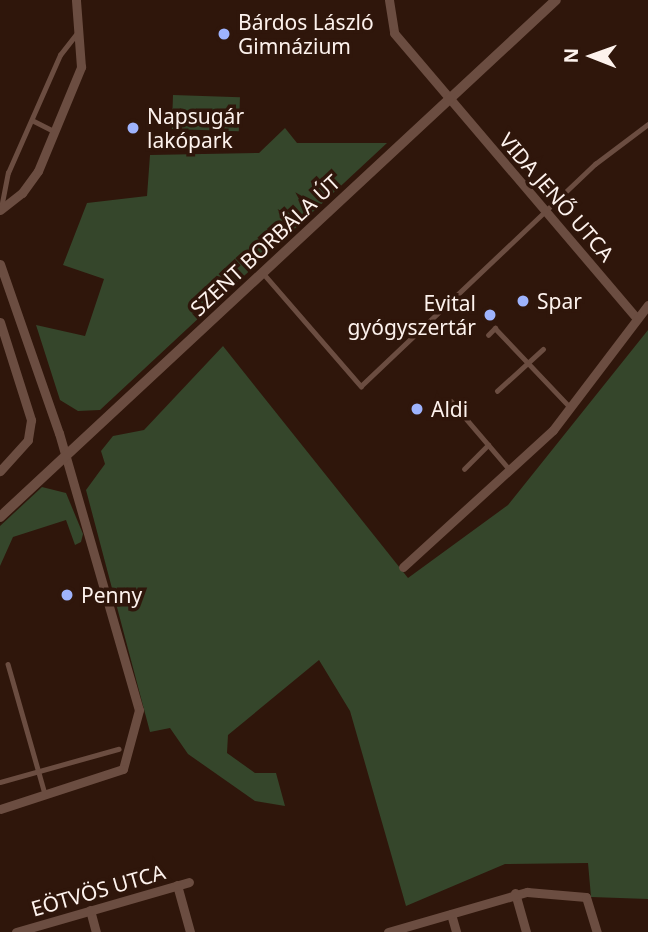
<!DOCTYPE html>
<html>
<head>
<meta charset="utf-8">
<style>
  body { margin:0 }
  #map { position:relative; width:648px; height:932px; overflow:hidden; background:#2f160b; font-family:"Noto Sans",sans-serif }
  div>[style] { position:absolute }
  .green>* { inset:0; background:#35462b; transform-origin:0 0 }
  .service>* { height:4.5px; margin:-2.25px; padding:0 2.25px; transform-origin:2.25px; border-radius:2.25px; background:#6b4d41 }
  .minor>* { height:9px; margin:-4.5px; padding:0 4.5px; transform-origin:4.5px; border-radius:4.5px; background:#6b4d41 }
  .tertiary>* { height:10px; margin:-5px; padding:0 5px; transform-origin:5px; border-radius:5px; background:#6b4d41 }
  .dots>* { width:19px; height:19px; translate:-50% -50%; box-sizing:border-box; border:4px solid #2f160b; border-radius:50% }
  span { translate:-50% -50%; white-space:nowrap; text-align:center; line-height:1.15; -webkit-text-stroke:7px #2f160b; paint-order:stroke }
  .poi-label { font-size:21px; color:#fdf2ed }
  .left { translate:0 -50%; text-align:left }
  .right { translate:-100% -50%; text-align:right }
  .street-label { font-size:21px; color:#fdf2ed }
  .north { position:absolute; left:557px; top:21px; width:70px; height:70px; -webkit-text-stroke:5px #2f160b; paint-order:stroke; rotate:271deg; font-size:19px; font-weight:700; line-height:28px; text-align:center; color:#fdf2ed }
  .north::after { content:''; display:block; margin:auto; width:24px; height:32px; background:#fdf2ed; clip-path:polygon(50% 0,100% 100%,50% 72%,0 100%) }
</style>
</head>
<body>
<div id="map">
  <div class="green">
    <div style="left:173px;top:95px;width:67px;height:34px;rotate:2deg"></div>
    <div style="clip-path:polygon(285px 128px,297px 143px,387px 143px,100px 410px,78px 411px,60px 400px,36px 325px,85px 336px,104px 279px,63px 265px,87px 203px,147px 196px,150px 155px,259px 153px)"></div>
    <div style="clip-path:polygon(648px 330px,648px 899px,591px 897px,588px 863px,505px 864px,406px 906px,350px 711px,319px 660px,228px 735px,227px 753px,255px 773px,276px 773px,285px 806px,255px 801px,188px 754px,170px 728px,150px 732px,86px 490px,105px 464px,101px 451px,113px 436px,144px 430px,223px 346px,408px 578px,508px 505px)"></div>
    <div style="clip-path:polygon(42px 487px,66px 493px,83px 534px,81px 542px,75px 545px,66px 520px,13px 537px,0 566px,0 526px)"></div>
  </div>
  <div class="service">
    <div style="left:32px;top:120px;width:25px;rotate:27deg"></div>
    <div style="left:1px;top:208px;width:36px;rotate:-79deg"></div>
    <div style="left:8px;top:173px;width:129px;rotate:-66.2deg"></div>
    <div style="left:60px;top:55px;width:29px;rotate:-52deg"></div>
    <div style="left:263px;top:273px;width:150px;rotate:49.1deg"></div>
    <div style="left:361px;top:386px;width:323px;rotate:-43.5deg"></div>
    <div style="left:595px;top:164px;width:66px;rotate:-37deg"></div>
    <div style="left:488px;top:335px;width:10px;rotate:-45deg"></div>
    <div style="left:495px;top:328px;width:109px;rotate:46.5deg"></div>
    <div style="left:497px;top:391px;width:62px;rotate:-42.4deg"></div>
    <div style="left:451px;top:401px;width:89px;rotate:49.5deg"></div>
    <div style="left:464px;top:469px;width:34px;rotate:-45deg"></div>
    <div style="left:8px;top:664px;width:135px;rotate:74.1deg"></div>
    <div style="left:0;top:782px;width:123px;rotate:-15.6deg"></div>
  </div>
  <div class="minor">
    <div style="left:389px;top:0;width:33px;rotate:81deg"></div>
    <div style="left:394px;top:33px;width:375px;rotate:49.6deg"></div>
    <div style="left:0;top:210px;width:28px;rotate:-38deg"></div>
    <div style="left:22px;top:193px;width:27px;rotate:-54deg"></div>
    <div style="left:38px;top:171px;width:113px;rotate:-67.5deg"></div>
    <div style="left:81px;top:67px;width:67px;rotate:-94.3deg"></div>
    <div style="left:0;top:264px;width:179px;rotate:70.8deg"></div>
    <div style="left:59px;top:433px;width:288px;rotate:73.9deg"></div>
    <div style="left:139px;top:710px;width:61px;rotate:105.2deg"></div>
    <div style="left:123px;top:769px;width:129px;rotate:162deg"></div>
    <div style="left:0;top:322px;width:103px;rotate:72.4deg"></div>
    <div style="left:31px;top:420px;width:20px;rotate:99deg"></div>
    <div style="left:28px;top:440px;width:42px;rotate:132.1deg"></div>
    <div style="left:403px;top:567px;width:203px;rotate:-42.4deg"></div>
    <div style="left:553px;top:430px;width:157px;rotate:-52.8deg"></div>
    <div style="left:177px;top:885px;width:49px;rotate:74.5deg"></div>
    <div style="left:515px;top:893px;width:41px;rotate:74.2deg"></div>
    <div style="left:90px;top:910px;width:23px;rotate:75deg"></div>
    <div style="left:451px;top:914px;width:19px;rotate:74deg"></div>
    <div style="left:16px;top:932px;width:180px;rotate:-16.1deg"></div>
    <div style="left:388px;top:932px;width:145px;rotate:-16.1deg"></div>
    <div style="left:527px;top:892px;width:59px;rotate:4.8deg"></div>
    <div style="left:586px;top:897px;width:37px;rotate:73deg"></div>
  </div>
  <div class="tertiary">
    <div style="left:0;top:517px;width:759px;rotate:-42.92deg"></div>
  </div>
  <div class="dots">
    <div style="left:224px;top:34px;background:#9eb3fd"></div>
    <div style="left:133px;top:128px;background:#9eb3fd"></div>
    <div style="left:523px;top:301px;background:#9eb3fd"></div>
    <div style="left:490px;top:315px;background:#9eb3fd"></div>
    <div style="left:417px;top:409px;background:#9eb3fd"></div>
    <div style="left:67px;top:595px;background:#9eb3fd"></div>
  </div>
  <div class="poi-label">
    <span class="left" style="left:238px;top:34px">Bárdos László<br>Gimnázium</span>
    <span class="left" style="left:147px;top:128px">Napsugár<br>lakópark</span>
    <span class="left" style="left:537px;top:301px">Spar</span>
    <span class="right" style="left:476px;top:315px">Evital<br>gyógyszertár</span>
    <span class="left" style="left:431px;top:409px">Aldi</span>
    <span class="left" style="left:81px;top:595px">Penny</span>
  </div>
  <div class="street-label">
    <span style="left:557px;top:197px;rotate:49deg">VIDA JENŐ UTCA</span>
    <span style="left:265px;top:245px;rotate:-43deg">SZENT BORBÁLA ÚT</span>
    <span style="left:98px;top:890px;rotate:-16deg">EÖTVÖS UTCA</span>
  </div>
  <div class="north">N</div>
</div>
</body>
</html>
